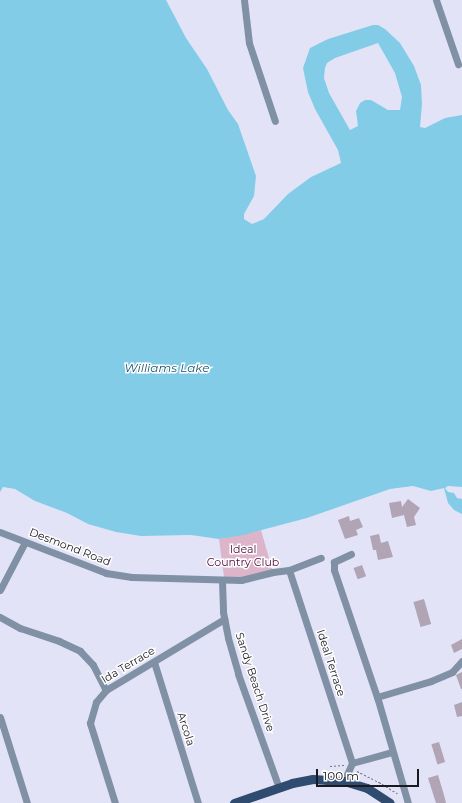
<!DOCTYPE html>
<html>
<head>
<meta charset="utf-8">
<style>
  body { margin:0 }
  #map { position:relative; width:462px; height:803px; overflow:hidden; background:#e3e3f8; font-family:Montserrat,sans-serif }
  div>[style] { position:absolute }
  .green>* { inset:0; background:#dcb5ca }
  .water>* { inset:0; background:#83cce8 }
  .building>* { inset:0; background:#b0a4b5; transform-origin:0 0 }
  .path>* { height:1px; margin-top:-0.5px; transform-origin:0; background:repeating-linear-gradient(90deg,#757583 0 2px,transparent 0 4px) }
  .minor>* { height:7px; margin:-3.5px; padding:0 3.5px; transform-origin:3.5px; border-radius:3.5px; background:#8091a6 }
  .major>* { height:9px; margin:-4.5px; padding:0 4.5px; transform-origin:4.5px; border-radius:4.5px; background:#2f4b70 }
  span { translate:-50% -50%; white-space:nowrap; text-align:center; line-height:1.15; -webkit-text-stroke:3px #fff; paint-order:stroke }
  .street-label { font-size:11px; color:#191920 }
  .park-label { font-size:11px; color:#510939 }
  .water-label { font-size:12px; color:#1c576c; font-style:italic }
  .scale { position:absolute; left:316px; top:769px; width:103px; height:18px; box-sizing:border-box; border:2px solid #191920; border-top:0; padding-left:5px; font-size:12px; line-height:14px; white-space:nowrap; color:#191920; -webkit-text-stroke:3px #fff; paint-order:stroke }
</style>
</head>
<body>
<div id="map">
  <div class="green">
    <div style="clip-path:polygon(261px 530px,273px 572px,241px 580px,224px 577px,219px 539px)"></div>
  </div>
  <div class="water">
    <div style="clip-path:polygon(evenodd,0 0,166px 0,186px 38px,207px 69px,228px 110px,238px 124px,256px 176px,254px 196px,244px 214px,244px 219px,252px 224px,264px 219px,288px 194px,311px 177px,341px 163px,338px 150px,315px 109px,308px 92px,303px 68px,310px 48px,328px 39px,373px 25px,378px 25px,385px 29px,400px 43px,414px 66px,421px 85px,422px 104px,420px 127px,425px 128px,445px 118px,462px 115px,462px 487px,448px 486px,445px 488px,448px 492px,454px 493px,457px 498px,462px 499px,462px 514px,454px 510px,448px 503px,444px 488px,431px 491px,413px 486px,390px 489px,307px 518px,243px 535px,219px 539px,191px 535px,141px 536px,116px 532px,88px 524px,67px 513px,35px 501px,15px 489px,3px 487px,0 492px,0 0,378px 43px,395px 73px,402px 97px,400px 110px,388px 110px,371px 100px,365px 100px,360px 103px,356px 111px,358px 126px,350px 130px,329px 93px,324px 78px,325px 68px,327px 63px,335px 58px,378px 43px)"></div>
  </div>
  <div class="building">
    <div style="clip-path:polygon(408px 499px,420px 508px,414px 517px,416px 525px,407px 527px,404px 515px,392px 518px,389px 503px,401px 501px,402px 507px)"></div>
    <div style="clip-path:polygon(349px 516px,350px 521px,359px 518px,363px 527px,356px 530px,358px 535px,345px 539px,338px 520px)"></div>
    <div style="clip-path:polygon(379px 534px,381px 543px,388px 541px,393px 557px,378px 560px,376px 550px,373px 550px,370px 536px)"></div>
    <div style="left:362px;top:565px;width:12px;height:9px;rotate:70deg"></div>
    <div style="left:424px;top:599px;width:26px;height:11px;rotate:74deg"></div>
    <div style="clip-path:polygon(462px 639px,462px 649px,454px 653px,451px 645px)"></div>
    <div style="clip-path:polygon(462px 672px,462px 689px,461px 689px,456px 675px)"></div>
    <div style="clip-path:polygon(462px 702px,462px 716px,457px 717px,454px 705px)"></div>
    <div style="left:439px;top:742px;width:21px;height:8px;rotate:73deg"></div>
    <div style="clip-path:polygon(438px 775px,444px 795px,446px 803px,436px 803px,428px 778px)"></div>
  </div>
  <div class="path">
    <div style="left:330px;top:766px;width:14px;rotate:-4deg"></div>
    <div style="left:357px;top:771px;width:25px;rotate:27deg"></div>
    <div style="left:379px;top:782px;width:22px;rotate:32deg"></div>
  </div>
  <div class="minor">
    <div style="left:244px;top:0;width:43px;rotate:83.4deg"></div>
    <div style="left:249px;top:43px;width:82px;rotate:71.6deg"></div>
    <div style="left:436px;top:0;width:68px;rotate:71deg"></div>
    <div style="left:0;top:532px;width:114px;rotate:21.1deg"></div>
    <div style="left:106px;top:573px;width:26px;rotate:9deg"></div>
    <div style="left:132px;top:577px;width:109px;rotate:1.6deg"></div>
    <div style="left:241px;top:580px;width:33px;rotate:-14deg"></div>
    <div style="left:273px;top:572px;width:16px;rotate:-7deg"></div>
    <div style="left:289px;top:570px;width:34px;rotate:-21deg"></div>
    <div style="left:351px;top:554px;width:19px;rotate:155deg"></div>
    <div style="left:334px;top:562px;width:8px;rotate:90deg"></div>
    <div style="left:334px;top:570px;width:137px;rotate:71.3deg"></div>
    <div style="left:378px;top:700px;width:107px;rotate:73.8deg"></div>
    <div style="left:289px;top:570px;width:203px;rotate:71.9deg"></div>
    <div style="left:222px;top:581px;width:31px;rotate:88deg"></div>
    <div style="left:223px;top:612px;width:26px;rotate:79deg"></div>
    <div style="left:228px;top:638px;width:37px;rotate:74deg"></div>
    <div style="left:238px;top:674px;width:121px;rotate:70.2deg"></div>
    <div style="left:0;top:590px;width:54px;rotate:-62.5deg"></div>
    <div style="left:0;top:617px;width:23px;rotate:29deg"></div>
    <div style="left:20px;top:628px;width:41px;rotate:18.4deg"></div>
    <div style="left:59px;top:641px;width:23px;rotate:25deg"></div>
    <div style="left:80px;top:651px;width:19px;rotate:47deg"></div>
    <div style="left:93px;top:665px;width:28px;rotate:63deg"></div>
    <div style="left:154px;top:662px;width:148px;rotate:72.7deg"></div>
    <div style="left:377px;top:697px;width:56px;rotate:-16.5deg"></div>
    <div style="left:431px;top:681px;width:23px;rotate:-23deg"></div>
    <div style="left:452px;top:672px;width:15px;rotate:-48deg"></div>
    <div style="left:0;top:717px;width:90px;rotate:72.6deg"></div>
    <div style="left:344px;top:781px;width:20px;rotate:-66deg"></div>
    <div style="left:352px;top:763px;width:41px;rotate:-15.4deg"></div>
    <div style="left:115px;top:803px;width:84px;rotate:-107.4deg"></div>
    <div style="left:90px;top:723px;width:22px;rotate:-74deg"></div>
    <div style="left:96px;top:702px;width:16px;rotate:-50deg"></div>
    <div style="left:106px;top:690px;width:138px;rotate:-31deg"></div>
  </div>
  <div class="major">
    <div style="left:234px;top:803px;width:61px;rotate:-19deg"></div>
    <div style="left:292px;top:783px;width:21px;rotate:-11deg"></div>
    <div style="left:313px;top:779px;width:31px;rotate:4deg"></div>
    <div style="left:344px;top:781px;width:24px;rotate:17deg"></div>
    <div style="left:367px;top:788px;width:27px;rotate:33deg"></div>
  </div>
  <div class="street-label">
    <span style="left:70px;top:547px;rotate:21deg">Desmond Road</span>
    <span style="left:331px;top:663px;rotate:72deg">Ideal Terrace</span>
    <span style="left:128px;top:665px;rotate:-31deg">Ida Terrace</span>
    <span style="left:255px;top:682px;rotate:72deg">Sandy Beach Drive</span>
    <span style="left:186px;top:729px;rotate:72deg">Arcola</span>
  </div>
  <div class="park-label">
    <span style="left:243px;top:556px">Ideal<br>Country Club</span>
  </div>
  <div class="water-label">
    <span style="left:167px;top:368px">Williams Lake</span>
  </div>
  <div class="scale">100 m</div>
</div>
</body>
</html>
